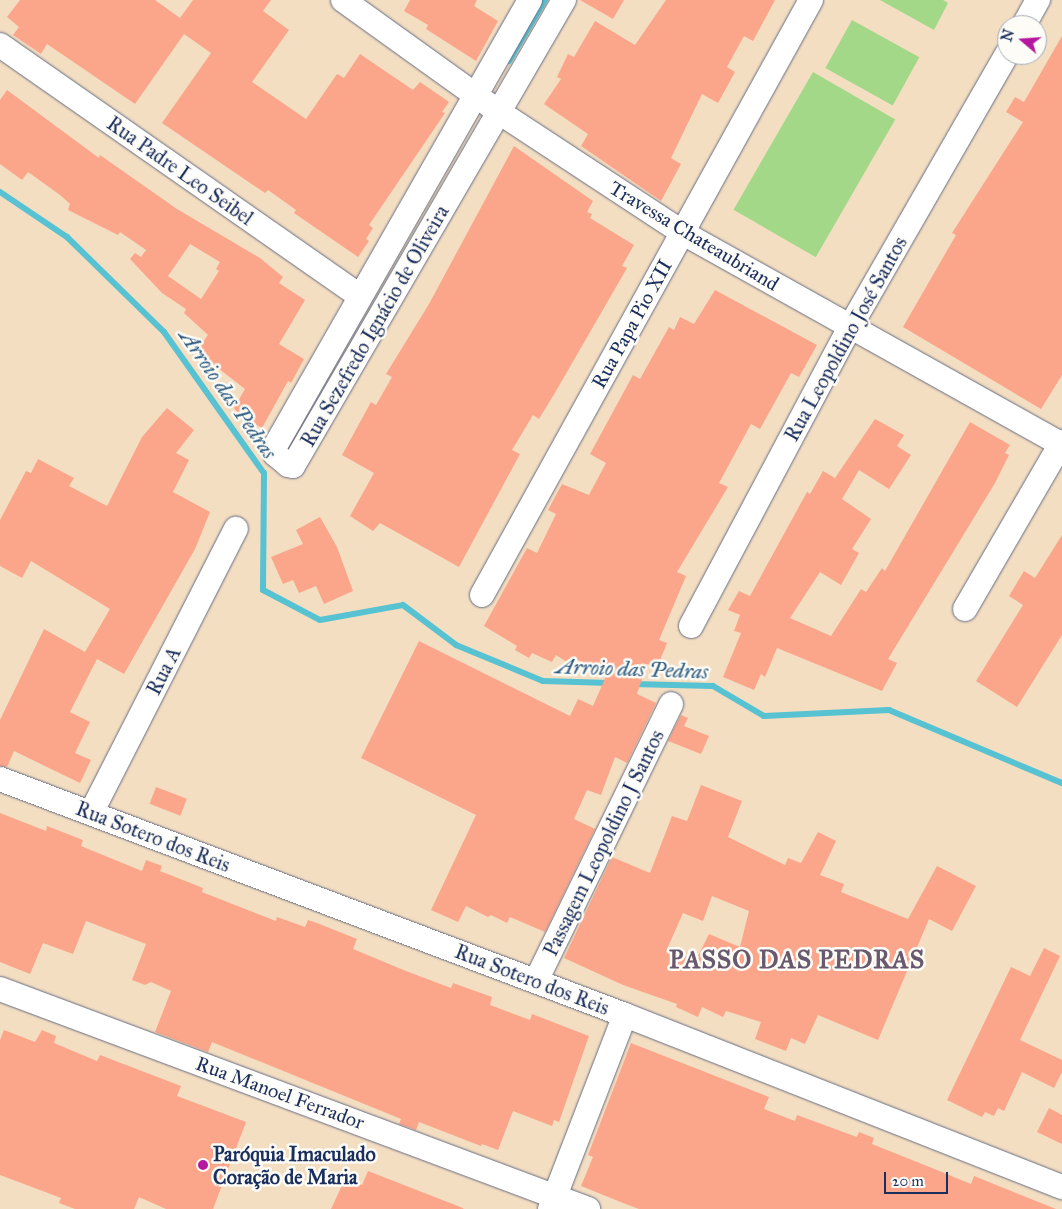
<!DOCTYPE html>
<html>
<head>
<meta charset="utf-8">
<style>
  body { margin:0 }
  #map { position:relative; width:1062px; height:1209px; overflow:hidden; background:#f3dec2; font-family:"IM FELL Great Primer",serif }
  div>[style] { position:absolute }
  .green>* { inset:0; background:#a3d889; transform-origin:0 0 }
  .stream>* { height:6px; margin:-3px; padding:0 3px; transform-origin:3px; border-radius:3px; background:#57c2d2 }
  .building>* { inset:0; background:#fba68b; transform-origin:0 0 }
  .roads { filter:drop-shadow(0 0 1px #676c81) drop-shadow(0 0 1px #676c81) }
  .minor>* { height:24px; margin:-12px; padding:0 12px; transform-origin:12px; border-radius:12px; background:#fff }
  .dots>* { width:14px; height:14px; translate:-50% -50%; box-sizing:border-box; border:2px solid #fdfcf7; border-radius:50% }
  span { translate:-50% -50%; white-space:nowrap; text-align:center; line-height:1.15; -webkit-text-stroke:5px #fdfcf7; paint-order:stroke }
  .street-label { font-size:20px; color:#1b2f5e }
  .poi-label { font-size:20px; color:#1b2f5e; font-weight:700 }
  .left { translate:0 -50%; text-align:left }
  .water-label { font-size:21px; color:#2d5b81; font-style:italic }
  .district-label { font-size:25px; color:#69596e; font-weight:700; letter-spacing:1px }
  .north { position:absolute; left:997px; top:15px; width:50px; height:50px; box-sizing:border-box; background:#fdfcf7; border:1px solid #a3aaba; border-radius:50%; rotate:288deg; font-size:14px; font-weight:700; line-height:20px; text-align:center; color:#1b2f5e }
  .north::after { content:''; display:block; margin:auto; width:18px; height:22px; background:#b5179e; clip-path:polygon(50% 0,100% 100%,50% 72%,0 100%) }
  .scale { position:absolute; left:884px; top:1172px; width:64px; height:22px; box-sizing:border-box; border:2px solid #1b2f5e; border-top:0; padding-left:6px; font-size:15px; line-height:18px; white-space:nowrap; color:#1b2f5e; -webkit-text-stroke:4px #fdfcf7; paint-order:stroke }
</style>
</head>
<body>
<div id="map">
  <div class="green">
    <div style="clip-path:polygon(880px 0,943px 0,948px 3px,934px 30px)"></div>
    <div style="left:852px;top:20px;width:77px;height:55px;rotate:29deg"></div>
    <div style="left:813px;top:72px;width:95px;height:159px;rotate:30deg"></div>
  </div>
  <div class="stream">
    <div style="left:509px;top:61px;width:71px;rotate:-59.5deg"></div>
    <div style="left:0;top:192px;width:81px;rotate:33.9deg"></div>
    <div style="left:67px;top:237px;width:136px;rotate:44.4deg"></div>
    <div style="left:164px;top:332px;width:173px;rotate:54.7deg"></div>
    <div style="left:264px;top:473px;width:117px;rotate:90.5deg"></div>
    <div style="left:263px;top:590px;width:64px;rotate:27.8deg"></div>
    <div style="left:320px;top:620px;width:84px;rotate:-10.2deg"></div>
    <div style="left:403px;top:605px;width:66px;rotate:37deg"></div>
    <div style="left:456px;top:645px;width:94px;rotate:22.5deg"></div>
    <div style="left:543px;top:681px;width:67px;rotate:1.7deg"></div>
    <div style="left:632px;top:684px;width:81px;rotate:1.4deg"></div>
    <div style="left:713px;top:686px;width:59px;rotate:30.5deg"></div>
    <div style="left:764px;top:716px;width:125px;rotate:-2.7deg"></div>
    <div style="left:889px;top:710px;width:188px;rotate:22.9deg"></div>
  </div>
  <div class="building">
    <div style="clip-path:polygon(20px 0,155px 0,180px 18px,193px 0,271px 0,263px 11px,289px 30px,252px 82px,306px 119px,337px 74px,344px 78px,360px 54px,413px 90px,420px 82px,449px 102px,442px 112px,445px 113px,369px 225px,373px 228px,366px 239px,369px 241px,358px 257px,294px 213px,296px 210px,268px 190px,265px 193px,162px 123px,211px 53px,184px 34px,135px 104px,47px 44px,41px 54px,13px 35px,19px 27px,7px 17px)"></div>
    <div style="clip-path:polygon(410px 0,477px 0,474px 6px,498px 21px,476px 61px,426px 29px,428px 25px,404px 11px)"></div>
    <div style="clip-path:polygon(580px 0,624px 0,613px 19px)"></div>
    <div style="clip-path:polygon(666px 0,775px 0,753px 41px,744px 36px,727px 67px,735px 72px,718px 103px,702px 94px,671px 158px,681px 164px,661px 201px,581px 146px,588px 134px,544px 104px,561px 79px,557px 77px,568px 54px,574px 57px,595px 21px,635px 45px)"></div>
    <div style="clip-path:polygon(1062px 36px,1062px 375px,1041px 409px,903px 327px,956px 235px,952px 233px,1023px 122px,1006px 112px,1015px 97px,1024px 102px)"></div>
    <div style="clip-path:polygon(evenodd,7px 90px,99px 158px,100px 155px,177px 209px,260px 258px,283px 277px,279px 283px,305px 300px,279px 344px,304px 359px,291px 383px,288px 381px,262px 428px,241px 417px,234px 408px,245px 389px,196px 351px,208px 335px,184px 313px,186px 309px,162px 293px,130px 259px,135px 253px,141px 257px,146px 250px,120px 232px,118px 235px,68px 210px,70px 204px,60px 195px,28px 172px,22px 180px,0 164px,0 100px,7px 90px,190px 244px,220px 262px,216px 269px,219px 271px,201px 299px,168px 276px,190px 244px)"></div>
    <div style="clip-path:polygon(514px 146px,593px 201px,587px 212px,592px 214px,590px 218px,634px 245px,622px 266px,627px 268px,556px 391px,539px 419px,533px 415px,512px 450px,520px 454px,459px 567px,380px 523px,373px 531px,350px 516px,374px 473px,342px 455px,371px 402px,376px 405px,392px 377px,386px 374px,429px 304px)"></div>
    <div style="clip-path:polygon(715px 290px,817px 345px,799px 377px,791px 373px,760px 429px,751px 424px,719px 483px,728px 487px,677px 572px,686px 576px,659px 640px,667px 643px,657px 668px,647px 664px,637px 694px,656px 703px,627px 763px,615px 757px,601px 795px,587px 790px,574px 819px,595px 829px,545px 932px,510px 917px,507px 923px,491px 915px,488px 917px,466px 906px,458px 922px,431px 910px,476px 815px,361px 758px,419px 641px,570px 716px,578px 699px,593px 706px,606px 676px,575px 658px,570px 664px,556px 655px,552px 662px,532px 653px,529px 658px,515px 650px,517px 646px,484px 626px,527px 548px,537px 553px,556px 514px,548px 510px,562px 484px,589px 495px,606px 463px,590px 454px,633px 375px,640px 379px,669px 327px,674px 330px,680px 317px,694px 324px)"></div>
    <div style="clip-path:polygon(167px 408px,194px 430px,176px 453px,189px 460px,173px 492px,210px 512px,195px 549px,124px 674px,97px 659px,70px 712px,90px 722px,75px 753px,91px 760px,80px 783px,14px 751px,7px 767px,0 766px,0 720px,44px 629px,85px 652px,110px 609px,31px 561px,22px 578px,0 566px,0 520px,26px 471px,31px 473px,38px 459px,74px 478px,69px 486px,107px 506px,142px 437px)"></div>
    <div style="clip-path:polygon(875px 419px,904px 435px,897px 446px,911px 455px,889px 489px,859px 470px,842px 499px,871px 519px,852px 549px,859px 553px,841px 585px,820px 572px,790px 618px,831px 636px,861px 589px,866px 592px,882px 568px,885px 571px,970px 422px,1010px 445px,1005px 453px,1009px 455px,995px 483px,888px 659px,897px 663px,882px 691px,777px 648px,765px 677px,761px 674px,754px 690px,723px 677px,741px 633px,734px 631px,740px 615px,728px 610px,739px 591px,750px 596px,807px 492px,810px 494px,823px 471px,835px 478px)"></div>
    <div style="clip-path:polygon(320px 517px,337px 547px,353px 591px,324px 604px,316px 586px,299px 593px,293px 580px,283px 584px,271px 557px,303px 544px,296px 530px)"></div>
    <div style="clip-path:polygon(1062px 535px,1062px 635px,1017px 707px,976px 681px,1023px 605px,1009px 596px,1024px 571px,1035px 578px)"></div>
    <div style="clip-path:polygon(681px 715px,688px 718px,684px 726px,709px 736px,701px 754px,668px 741px)"></div>
    <div style="clip-path:polygon(evenodd,701px 785px,742px 801px,728px 837px,785px 865px,788px 858px,801px 863px,818px 832px,836px 841px,820px 875px,844px 884px,841px 892px,908px 919px,937px 866px,976px 886px,952px 931px,929px 919px,878px 1040px,818px 1015px,805px 1044px,791px 1038px,786px 1051px,755px 1039px,761px 1022px,726px 1011px,723px 1017px,702px 1007px,698px 1017px,676px 1007px,677px 1004px,623px 985px,564px 958px,612px 857px,650px 873px,672px 816px,687px 821px,701px 785px,712px 896px,749px 911px,740px 947px,709px 934px,696px 960px,667px 949px,683px 913px,703px 921px,712px 896px)"></div>
    <div style="left:156px;top:787px;width:33px;height:18px;rotate:21deg"></div>
    <div style="clip-path:polygon(0 813px,46px 831px,47px 826px,83px 840px,81px 846px,142px 871px,146px 860px,162px 866px,160px 871px,203px 888px,202px 892px,276px 921px,277px 917px,305px 927px,308px 920px,317px 923px,357px 939px,353px 949px,406px 971px,451px 988px,453px 983px,492px 997px,490px 1005px,530px 1020px,532px 1014px,589px 1036px,559px 1122px,554px 1120px,552px 1126px,513px 1111px,498px 1150px,482px 1144px,481px 1146px,419px 1122px,416px 1130px,399px 1124px,401px 1119px,212px 1042px,208px 1052px,155px 1032px,171px 991px,151px 982px,145px 985px,132px 980px,146px 944px,86px 921px,73px 954px,43px 943px,30px 974px,0 962px)"></div>
    <div style="clip-path:polygon(1044px 948px,1060px 956px,1020px 1040px,1062px 1060px,1062px 1072px,1054px 1088px,1022px 1072px,1004px 1111px,998px 1108px,994px 1116px,985px 1112px,982px 1117px,947px 1100px,1011px 967px,1030px 976px)"></div>
    <div style="clip-path:polygon(4px 1030px,35px 1042px,42px 1030px,56px 1036px,54px 1043px,97px 1061px,100px 1055px,181px 1086px,177px 1096px,246px 1122px,213px 1209px,166px 1209px,139px 1197px,134px 1209px,75px 1209px,59px 1203px,61px 1198px,0 1175px,0 1040px)"></div>
    <div style="clip-path:polygon(631px 1043px,769px 1097px,764px 1109px,795px 1121px,797px 1115px,857px 1137px,859px 1132px,874px 1138px,872px 1144px,932px 1168px,971px 1184px,974px 1176px,1056px 1209px,639px 1209px,623px 1203px,581px 1186px,593px 1157px,588px 1155px)"></div>
    <div style="clip-path:polygon(1049px 1108px,1062px 1115px,1062px 1144px,1037px 1132px)"></div>
    <div style="clip-path:polygon(368px 1171px,463px 1208px,463px 1209px,331px 1209px,345px 1179px,362px 1185px)"></div>
  </div>
  <div class="roads">
    <div class="minor">
      <div style="left:343px;top:0;width:192px;rotate:35.7deg"></div>
      <div style="left:499px;top:112px;width:220px;rotate:33.3deg"></div>
      <div style="left:683px;top:233px;width:434px;rotate:29.2deg"></div>
      <div style="left:530px;top:0;width:516px;rotate:119.74deg"></div>
      <div style="left:274px;top:448px;width:6px;rotate:81deg"></div>
      <div style="left:275px;top:454px;width:17px;rotate:40deg"></div>
      <div style="left:288px;top:465px;width:5px;rotate:11deg"></div>
      <div style="left:293px;top:466px;width:539px;rotate:-59.82deg"></div>
      <div style="left:1024px;top:25px;width:29px;rotate:-61deg"></div>
      <div style="left:0;top:45px;width:439px;rotate:34.9deg"></div>
      <div style="left:482px;top:595px;width:680px;rotate:-61.06deg"></div>
      <div style="left:965px;top:609px;width:193px;rotate:-59.9deg"></div>
      <div style="left:691px;top:626px;width:339px;rotate:-62deg"></div>
      <div style="left:850px;top:327px;width:315px;rotate:-60.1deg"></div>
      <div style="left:0;top:779px;width:668px;rotate:20.69deg"></div>
      <div style="left:625px;top:1015px;width:470px;rotate:21.5deg"></div>
      <div style="left:91px;top:813px;width:319px;rotate:-63deg"></div>
      <div style="left:536px;top:981px;width:308px;rotate:-64deg"></div>
      <div style="left:0;top:989px;width:628px;rotate:20.51deg"></div>
      <div style="left:550px;top:1209px;width:208px;rotate:-68.9deg"></div>
    </div>
  </div>
  <div class="dots">
    <div style="left:203px;top:1165px;background:#b5179e"></div>
  </div>
  <div class="street-label">
    <span style="left:180px;top:171px;rotate:35deg">Rua Padre Leo Seibel</span>
    <span style="left:694px;top:236px;rotate:31deg">Travessa Chateaubriand</span>
    <span style="left:632px;top:324px;rotate:-61deg">Rua Papa Pio XII</span>
    <span style="left:375px;top:326px;rotate:-60deg">Rua Sezefredo Ignácio de Oliveira</span>
    <span style="left:846px;top:339px;rotate:-61deg">Rua Leopoldino José Santos</span>
    <span style="left:164px;top:671px;rotate:-63deg">Rua A</span>
    <span style="left:153px;top:837px;rotate:21deg">Rua Sotero dos Reis</span>
    <span style="left:604px;top:843px;rotate:-64deg">Passagem Leopoldino J Santos</span>
    <span style="left:532px;top:980px;rotate:21deg">Rua Sotero dos Reis</span>
    <span style="left:280px;top:1093px;rotate:20deg">Rua Manoel Ferrador</span>
  </div>
  <div class="poi-label">
    <span class="left" style="left:213px;top:1166px">Paróquia Imaculado<br>Coração de Maria</span>
  </div>
  <div class="water-label">
    <span style="left:228px;top:394px;rotate:55deg">Arroio das Pedras</span>
    <span style="left:632px;top:669px;rotate:2deg">Arroio das Pedras</span>
  </div>
  <div class="district-label">
    <span style="left:797px;top:960px">PASSO DAS PEDRAS</span>
  </div>
  <div class="north">N</div>
  <div class="scale">20 m</div>
</div>
</body>
</html>
